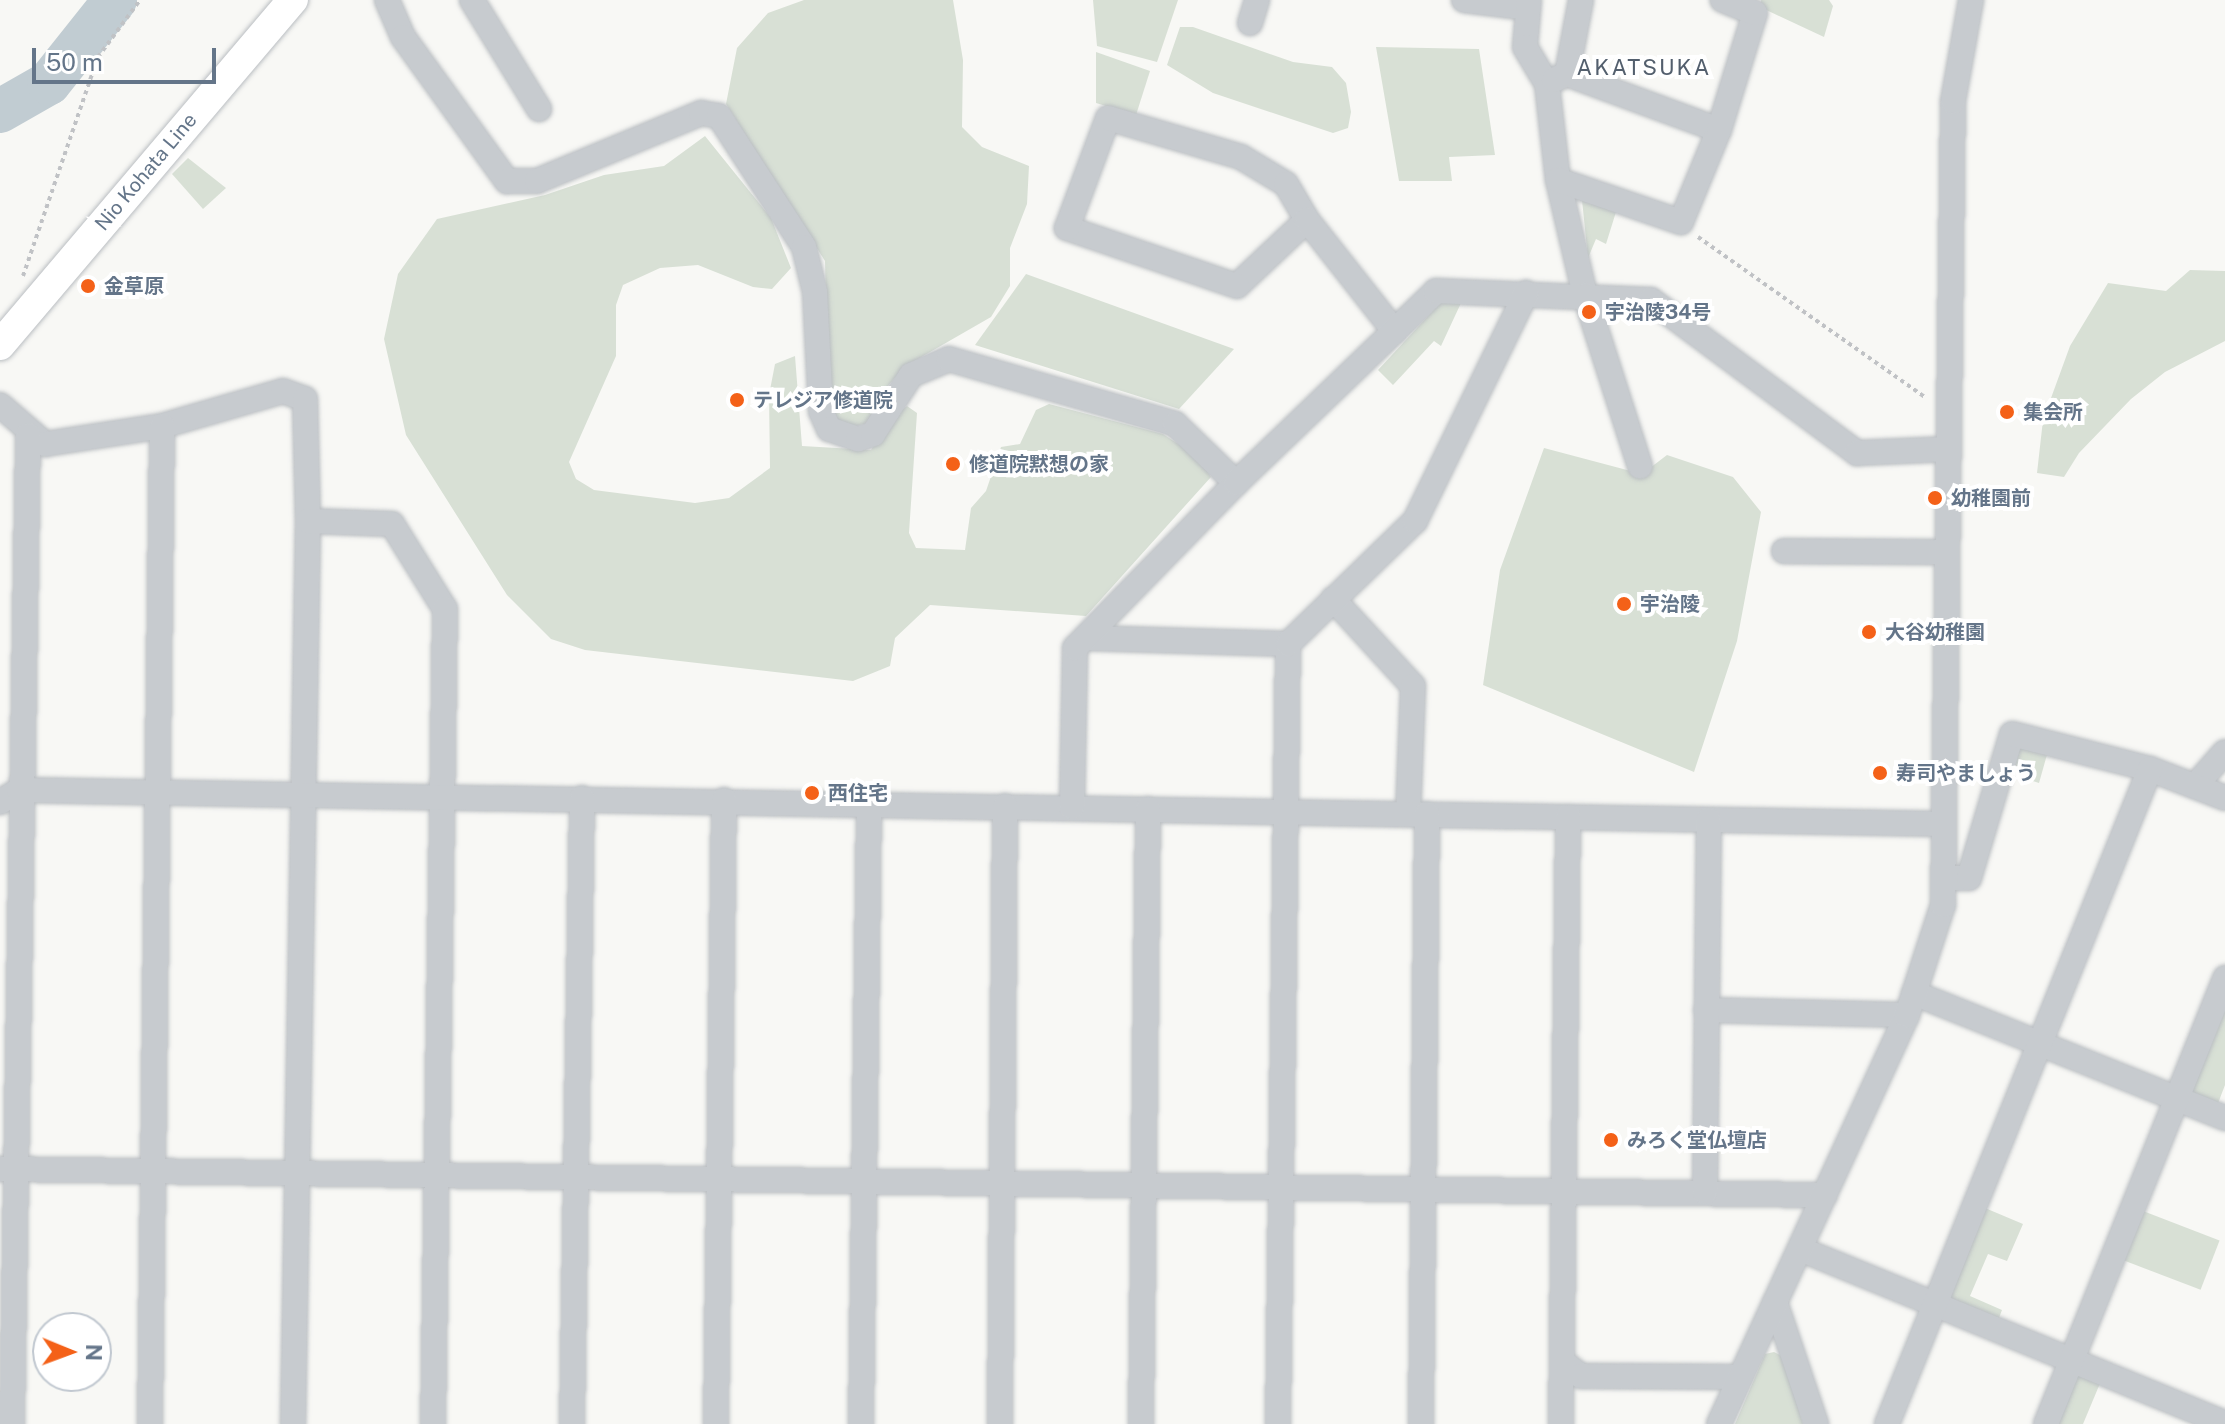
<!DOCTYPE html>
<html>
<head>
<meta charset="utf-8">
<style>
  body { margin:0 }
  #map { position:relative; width:2225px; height:1424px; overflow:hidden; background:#f8f8f5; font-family:"Public Sans","Noto Sans JP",sans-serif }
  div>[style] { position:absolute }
  .green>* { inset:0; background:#d8e0d5; transform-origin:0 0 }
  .river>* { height:44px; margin:-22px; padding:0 22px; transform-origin:22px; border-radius:22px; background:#c1ccd2 }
  .path>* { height:4px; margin-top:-2px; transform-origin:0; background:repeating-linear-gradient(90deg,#c0c2c5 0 4px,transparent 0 8px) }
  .roads { filter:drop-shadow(0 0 2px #babec2) drop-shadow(0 0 2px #babec2) }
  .minor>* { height:24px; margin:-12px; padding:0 12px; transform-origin:12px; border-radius:12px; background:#c7cbcf }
  .major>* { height:30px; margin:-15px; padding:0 15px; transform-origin:15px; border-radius:15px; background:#fff }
  .dots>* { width:22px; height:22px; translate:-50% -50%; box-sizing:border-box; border:4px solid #fff; border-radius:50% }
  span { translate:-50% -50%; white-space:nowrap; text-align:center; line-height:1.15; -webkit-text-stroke:8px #fff; paint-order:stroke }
  .street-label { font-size:20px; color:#647589 }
  .poi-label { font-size:20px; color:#647589; font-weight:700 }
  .left { translate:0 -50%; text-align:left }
  .neighbourhood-label { font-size:22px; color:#535f6d; letter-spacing:2px }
  .north { position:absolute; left:32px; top:1312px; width:80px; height:80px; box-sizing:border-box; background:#fff; border:2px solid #c1c8d0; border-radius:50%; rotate:91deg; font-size:22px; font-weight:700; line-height:32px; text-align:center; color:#647589 }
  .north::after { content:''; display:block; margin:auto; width:28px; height:36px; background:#f46118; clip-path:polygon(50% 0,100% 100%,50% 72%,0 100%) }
  .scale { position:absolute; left:32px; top:48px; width:184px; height:36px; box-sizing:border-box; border:4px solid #647589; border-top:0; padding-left:10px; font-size:24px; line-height:28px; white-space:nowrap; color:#647589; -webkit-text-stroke:6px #fff; paint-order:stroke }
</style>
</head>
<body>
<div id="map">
  <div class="green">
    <div style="clip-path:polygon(804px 0,953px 0,963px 60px,962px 127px,982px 147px,1029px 166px,1027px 204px,1010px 248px,1010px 286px,991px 317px,904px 367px,882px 393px,871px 422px,845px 429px,829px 414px,825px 261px,726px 104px,737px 48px,768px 13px)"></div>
    <div style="clip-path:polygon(1093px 0,1178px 0,1157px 62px,1097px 46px)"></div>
    <div style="clip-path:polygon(1761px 0,1829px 0,1833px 6px,1824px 37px,1760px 7px)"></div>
    <div style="clip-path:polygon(1180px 27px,1193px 27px,1293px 62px,1332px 67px,1346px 83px,1351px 112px,1348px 128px,1333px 133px,1213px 93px,1167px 65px)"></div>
    <div style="clip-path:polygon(1376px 47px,1479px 49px,1495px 155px,1449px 157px,1452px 181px,1399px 181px)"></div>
    <div style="clip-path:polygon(1096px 52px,1150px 71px,1136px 115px,1096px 103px)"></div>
    <div style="clip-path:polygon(705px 136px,771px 218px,791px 268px,772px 289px,753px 287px,698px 265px,660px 268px,623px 285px,616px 305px,616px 356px,569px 462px,576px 479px,594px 490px,695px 503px,729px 498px,770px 468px,769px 395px,775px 364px,795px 356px,802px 446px,871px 450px,891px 419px,907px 406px,917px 413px,909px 533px,916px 548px,965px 550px,971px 508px,986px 491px,1001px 447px,1020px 444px,1036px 410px,1049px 404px,1163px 434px,1198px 457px,1211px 477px,1086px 616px,930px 605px,895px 638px,890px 666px,853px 681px,585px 650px,551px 639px,507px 595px,406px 435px,384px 339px,398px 274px,437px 219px,545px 195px,604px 175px,664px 166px)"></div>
    <div style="clip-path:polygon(188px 158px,226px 188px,203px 209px,172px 174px)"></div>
    <div style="clip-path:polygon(1582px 200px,1616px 212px,1606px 244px,1596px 239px,1588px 258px)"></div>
    <div style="clip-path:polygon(2190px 270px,2225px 271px,2225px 341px,2165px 372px,2131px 399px,2079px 453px,2064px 477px,2037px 473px,2043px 420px,2070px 346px,2108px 283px,2166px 291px)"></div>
    <div style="clip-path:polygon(1026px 274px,1234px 349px,1179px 409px,975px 345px)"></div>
    <div style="clip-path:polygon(1442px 301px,1461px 303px,1441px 346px,1434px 341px,1393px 385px,1378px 370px)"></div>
    <div style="clip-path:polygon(1544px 448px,1642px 474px,1667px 455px,1733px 477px,1761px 512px,1737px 641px,1694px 772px,1483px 685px,1500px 570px)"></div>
    <div style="clip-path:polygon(2016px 744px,2048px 751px,2039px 783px,2006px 772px)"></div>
    <div style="clip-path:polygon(2225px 1002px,2225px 1085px,2217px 1106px,2187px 1094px)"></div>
    <div style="clip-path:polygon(1985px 1208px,2023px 1224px,2007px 1261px,1988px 1254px,1970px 1296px,2002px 1310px,1997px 1323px,1946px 1301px)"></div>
    <div style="left:2143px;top:1211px;width:82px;height:53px;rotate:21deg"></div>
    <div style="clip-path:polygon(1774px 1352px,1782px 1356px,1803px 1424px,1735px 1424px,1765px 1354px)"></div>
    <div style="clip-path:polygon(2078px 1371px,2101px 1381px,2083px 1424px,2055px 1424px)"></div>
  </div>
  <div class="river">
    <div style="left:0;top:111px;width:56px;rotate:-29.7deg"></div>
    <div style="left:49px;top:83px;width:106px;rotate:-51.5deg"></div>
  </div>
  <div class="path">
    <div style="left:1698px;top:237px;width:279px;rotate:35.2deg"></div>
    <div style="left:23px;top:276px;width:231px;rotate:-71.1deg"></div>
    <div style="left:98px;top:57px;width:71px;rotate:-53.6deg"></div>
  </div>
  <div class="roads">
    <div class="minor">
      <div style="left:387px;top:0;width:40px;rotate:66.6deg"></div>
      <div style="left:403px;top:37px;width:178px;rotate:54.2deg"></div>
      <div style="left:507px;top:181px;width:30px"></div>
      <div style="left:537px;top:181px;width:178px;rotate:-22.5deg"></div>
      <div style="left:701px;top:113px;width:18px;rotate:9deg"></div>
      <div style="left:719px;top:116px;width:156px;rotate:57deg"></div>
      <div style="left:804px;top:247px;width:46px;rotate:76.3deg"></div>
      <div style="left:815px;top:292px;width:119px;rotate:87.1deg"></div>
      <div style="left:821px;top:411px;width:20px;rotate:66deg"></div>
      <div style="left:829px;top:429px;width:31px;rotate:19deg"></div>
      <div style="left:858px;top:439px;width:16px;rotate:-18deg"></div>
      <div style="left:873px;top:434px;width:70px;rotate:-57.2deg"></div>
      <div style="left:911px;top:375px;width:41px;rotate:-22.8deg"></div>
      <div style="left:949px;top:359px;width:235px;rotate:16deg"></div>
      <div style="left:1175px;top:424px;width:85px;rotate:44deg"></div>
      <div style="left:472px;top:0;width:128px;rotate:58.4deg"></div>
      <div style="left:1464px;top:0;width:64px;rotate:7.1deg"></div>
      <div style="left:1529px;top:0;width:47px;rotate:94.9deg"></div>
      <div style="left:1525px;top:47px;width:43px;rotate:59.3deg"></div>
      <div style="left:1547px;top:84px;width:97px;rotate:83.5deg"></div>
      <div style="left:1558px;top:180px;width:118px;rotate:76.8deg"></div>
      <div style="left:1585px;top:295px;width:180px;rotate:72.2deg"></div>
      <div style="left:1250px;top:23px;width:24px;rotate:-73deg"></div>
      <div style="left:1567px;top:74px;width:162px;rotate:20.2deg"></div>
      <div style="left:1554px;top:80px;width:14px;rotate:-25deg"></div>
      <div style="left:1567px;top:74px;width:75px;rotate:-79.3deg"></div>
      <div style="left:1558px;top:180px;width:130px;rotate:18.9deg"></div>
      <div style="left:1681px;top:222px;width:100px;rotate:-67.6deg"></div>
      <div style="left:1719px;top:130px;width:122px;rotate:-72.9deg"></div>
      <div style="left:1755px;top:13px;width:35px;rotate:-158deg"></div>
      <div style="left:1307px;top:220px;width:96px;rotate:136.7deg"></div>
      <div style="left:1237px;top:286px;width:180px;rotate:-161.2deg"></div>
      <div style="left:1067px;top:228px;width:117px;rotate:-69.6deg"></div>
      <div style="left:1108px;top:118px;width:139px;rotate:16.3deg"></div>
      <div style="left:1241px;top:157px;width:52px;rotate:31deg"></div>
      <div style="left:1286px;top:184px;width:42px;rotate:59.7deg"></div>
      <div style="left:1307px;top:220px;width:142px;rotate:51.8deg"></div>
      <div style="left:0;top:405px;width:60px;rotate:40.9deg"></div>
      <div style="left:45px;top:444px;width:118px;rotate:-8.7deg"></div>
      <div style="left:162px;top:426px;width:126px;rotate:-16.1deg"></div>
      <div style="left:283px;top:391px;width:23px;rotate:20deg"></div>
      <div style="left:305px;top:399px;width:122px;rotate:88.6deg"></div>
      <div style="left:308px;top:521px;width:903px;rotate:90.95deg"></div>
      <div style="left:308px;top:521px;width:84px;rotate:2deg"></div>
      <div style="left:392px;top:524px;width:100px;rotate:58.1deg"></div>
      <div style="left:445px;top:609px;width:815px;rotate:90.84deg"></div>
      <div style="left:1784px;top:551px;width:163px;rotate:0.4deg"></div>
      <div style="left:1333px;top:599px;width:118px;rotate:47.4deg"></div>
      <div style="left:1413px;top:686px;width:128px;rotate:92.2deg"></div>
      <div style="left:1089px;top:638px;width:199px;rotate:1.7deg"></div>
      <div style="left:2195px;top:786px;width:45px;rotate:-48.6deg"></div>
      <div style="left:0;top:802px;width:22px;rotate:-32deg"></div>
      <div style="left:19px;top:790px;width:1925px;rotate:1.01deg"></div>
      <div style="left:1072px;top:807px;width:159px;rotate:-88.9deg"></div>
      <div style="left:1075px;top:648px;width:231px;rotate:-45.7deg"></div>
      <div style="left:1236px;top:483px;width:277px;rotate:-43.8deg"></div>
      <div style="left:1436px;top:291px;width:215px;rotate:2.4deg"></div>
      <div style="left:1651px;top:300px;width:257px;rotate:36.6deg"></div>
      <div style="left:1857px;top:453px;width:92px;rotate:-2.5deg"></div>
      <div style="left:1943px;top:878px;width:26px"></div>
      <div style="left:1969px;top:878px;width:150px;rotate:-73.4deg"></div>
      <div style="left:2012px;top:734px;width:142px;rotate:14.2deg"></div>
      <div style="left:2150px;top:769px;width:80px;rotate:21.1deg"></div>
      <div style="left:1914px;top:993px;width:335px;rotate:21.9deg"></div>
      <div style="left:1706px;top:1010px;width:201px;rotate:1.4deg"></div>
      <div style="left:0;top:1169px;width:1825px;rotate:0.82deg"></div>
      <div style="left:1705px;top:1192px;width:372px;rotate:-89.4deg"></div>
      <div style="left:1800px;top:1249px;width:459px;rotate:22.3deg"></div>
      <div style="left:1775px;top:1302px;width:129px;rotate:71.4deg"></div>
      <div style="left:1563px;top:1362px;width:23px;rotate:38deg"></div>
      <div style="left:1581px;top:1376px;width:159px;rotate:0.4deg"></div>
      <div style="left:12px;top:1424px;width:989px;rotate:-89.07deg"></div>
      <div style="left:150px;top:1424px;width:998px;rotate:-89.31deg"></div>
      <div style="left:572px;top:1424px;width:626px;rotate:-89.08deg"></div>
      <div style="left:716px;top:1424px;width:624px;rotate:-89.27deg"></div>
      <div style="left:861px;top:1424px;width:621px;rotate:-89.26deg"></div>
      <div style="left:1000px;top:1424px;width:618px;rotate:-89.54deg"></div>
      <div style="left:1141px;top:1424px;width:615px;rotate:-89.35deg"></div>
      <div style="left:1278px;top:1424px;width:780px;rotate:-89.27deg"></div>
      <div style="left:1288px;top:644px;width:177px;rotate:-44.1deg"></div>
      <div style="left:1415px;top:521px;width:254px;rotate:-64deg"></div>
      <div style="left:1421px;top:1424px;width:610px;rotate:-89.44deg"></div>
      <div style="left:1561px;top:1424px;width:607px;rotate:-89.34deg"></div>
      <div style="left:1719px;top:1424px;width:450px;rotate:-65.3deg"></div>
      <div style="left:1907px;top:1015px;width:116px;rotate:-71.9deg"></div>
      <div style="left:1943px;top:905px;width:804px;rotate:-89.29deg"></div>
      <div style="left:1953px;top:101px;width:103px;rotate:-79.9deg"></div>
      <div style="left:1887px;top:1424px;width:706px;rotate:-68.12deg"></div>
      <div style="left:2046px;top:1424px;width:481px;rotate:-68.1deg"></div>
    </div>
    <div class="major">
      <div style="left:0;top:345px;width:453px;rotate:-49.7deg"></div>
    </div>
  </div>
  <div class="dots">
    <div style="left:88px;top:286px;background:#f46118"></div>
    <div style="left:1589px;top:312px;background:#f46118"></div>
    <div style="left:737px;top:400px;background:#f46118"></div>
    <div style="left:2007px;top:412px;background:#f46118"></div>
    <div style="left:953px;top:464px;background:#f46118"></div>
    <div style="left:1935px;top:498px;background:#f46118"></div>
    <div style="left:1624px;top:604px;background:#f46118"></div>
    <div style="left:1869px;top:632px;background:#f46118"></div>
    <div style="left:1880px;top:773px;background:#f46118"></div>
    <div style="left:812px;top:793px;background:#f46118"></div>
    <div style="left:1611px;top:1140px;background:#f46118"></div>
  </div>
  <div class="street-label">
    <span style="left:146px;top:172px;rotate:-50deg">Nio Kohata Line</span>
  </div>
  <div class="poi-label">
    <span class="left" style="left:104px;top:286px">金草原</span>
    <span class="left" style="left:1605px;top:312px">宇治陵34号</span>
    <span class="left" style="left:753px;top:400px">テレジア修道院</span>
    <span class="left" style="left:2023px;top:412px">集会所</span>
    <span class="left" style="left:969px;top:464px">修道院黙想の家</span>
    <span class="left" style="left:1951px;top:498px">幼稚園前</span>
    <span class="left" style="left:1640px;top:604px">宇治陵</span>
    <span class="left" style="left:1885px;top:632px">大谷幼稚園</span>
    <span class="left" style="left:1896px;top:773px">寿司やましょう</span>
    <span class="left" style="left:828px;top:793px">西住宅</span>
    <span class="left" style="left:1627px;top:1140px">みろく堂仏壇店</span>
  </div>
  <div class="neighbourhood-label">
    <span style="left:1644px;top:68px">AKATSUKA</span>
  </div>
  <div class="north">N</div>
  <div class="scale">50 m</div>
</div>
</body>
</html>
